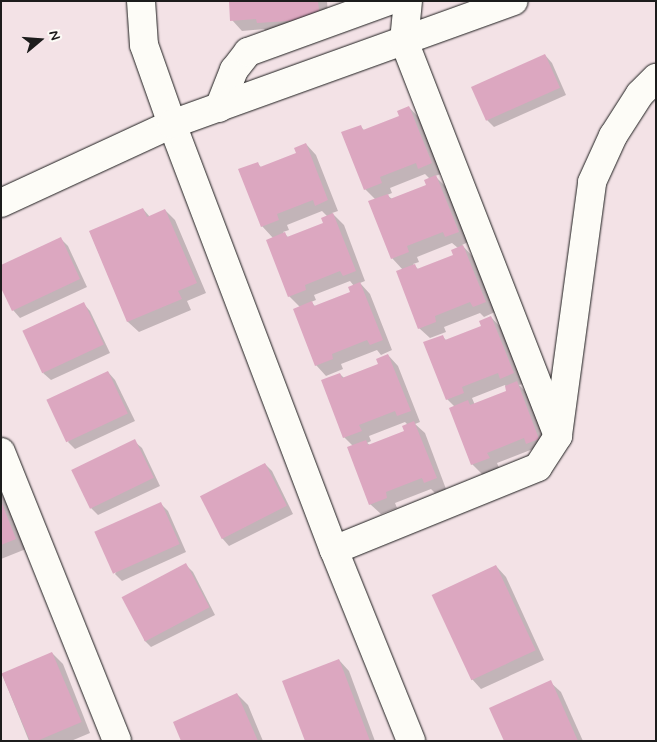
<!DOCTYPE html>
<html>
<head>
<meta charset="utf-8">
<style>
  body { margin:0 }
  #map { position:relative; width:657px; height:742px; overflow:hidden; background:#f3e2e6; font-family:Mynerve,sans-serif }
  div>[style] { position:absolute }
  .shadow>* { inset:0; background:#0003 }
  .building>* { inset:0; background:#dca7c0; transform-origin:0 0 }
  .roads { filter:drop-shadow(0 0 1px #1c1c1c) drop-shadow(0 0 1px #1c1c1c) }
  .minor>* { height:28px; margin:-14px; padding:0 14px; transform-origin:14px; border-radius:14px; background:#fdfcf7 }
  span { translate:-50% -50%; white-space:nowrap; text-align:center; line-height:1.15; -webkit-text-stroke:4px #fdfcf7; paint-order:stroke }
  .frame { position:absolute; inset:0; border:2px solid #1c1c1c; pointer-events:none }
  .north { position:absolute; left:15px; top:15px; width:50px; height:50px; -webkit-text-stroke:4px #fdfcf7; paint-order:stroke; rotate:72deg; font-size:14px; font-weight:700; line-height:20px; text-align:center; color:#1c1c1c }
  .north::after { content:''; display:block; margin:auto; width:18px; height:22px; background:#1c1c1c; clip-path:polygon(50% 0,100% 100%,50% 72%,0 100%) }
</style>
</head>
<body>
<div id="map">
  <div class="shadow">
    <div style="clip-path:polygon(230px 1px,327px 1px,329px 29px,268px 33px,264px 29px,242px 31px,232px 20px)"></div>
    <div style="clip-path:polygon(545px 55px,552px 63px,566px 95px,494px 127px,487px 120px,473px 87px)"></div>
    <div style="clip-path:polygon(evenodd,409px 107px,419px 118px,441px 174px,435px 176px,446px 187px,468px 242px,462px 245px,473px 257px,495px 312px,484px 317px,480px 313px,444px 327px,446px 332px,430px 338px,419px 328px,403px 270px,392px 258px,376px 200px,365px 189px,360px 126px,365px 131px,400px 117px,409px 107px,425px 174px,430px 179px,428px 185px,392px 199px,387px 195px,392px 193px,390px 188px,425px 174px,409px 107px,452px 243px,458px 248px,454px 256px,419px 270px,413px 264px,419px 262px,417px 257px,452px 243px)"></div>
    <div style="clip-path:polygon(evenodd,306px 144px,316px 155px,338px 211px,332px 213px,344px 225px,365px 281px,360px 283px,370px 294px,392px 350px,381px 355px,377px 350px,341px 364px,343px 369px,326px 376px,316px 365px,300px 307px,289px 296px,273px 238px,262px 226px,257px 163px,262px 168px,297px 154px,306px 144px,322px 211px,328px 217px,325px 224px,289px 238px,283px 232px,289px 230px,287px 225px,322px 211px,306px 144px,350px 281px,354px 286px,352px 293px,316px 307px,311px 302px,316px 300px,314px 295px,350px 281px)"></div>
    <div style="clip-path:polygon(143px 209px,150px 217px,165px 210px,175px 220px,206px 293px,187px 301px,191px 310px,139px 332px,128px 322px,90px 232px)"></div>
    <div style="clip-path:polygon(61px 239px,68px 246px,87px 287px,20px 318px,13px 310px)"></div>
    <div style="clip-path:polygon(83px 303px,90px 311px,110px 353px,51px 380px,43px 373px)"></div>
    <div style="clip-path:polygon(evenodd,491px 317px,501px 328px,523px 384px,519px 385px,527px 393px,548px 449px,537px 453px,533px 449px,497px 463px,499px 468px,483px 475px,472px 464px,455px 407px,447px 399px,442px 336px,447px 341px,483px 327px,491px 317px,505px 385px,508px 392px,475px 405px,472px 398px,505px 385px)"></div>
    <div style="clip-path:polygon(evenodd,388px 355px,398px 366px,420px 422px,415px 424px,425px 433px,446px 489px,435px 493px,431px 489px,395px 503px,397px 508px,381px 514px,370px 504px,353px 446px,344px 437px,340px 374px,344px 378px,380px 364px,388px 355px,405px 422px,408px 425px,406px 432px,370px 445px,367px 443px,371px 441px,369px 436px,405px 422px)"></div>
    <div style="clip-path:polygon(108px 372px,115px 380px,135px 421px,75px 449px,68px 442px)"></div>
    <div style="clip-path:polygon(134px 441px,142px 448px,160px 486px,98px 515px,91px 508px,73px 470px)"></div>
    <div style="clip-path:polygon(265px 464px,272px 471px,293px 514px,229px 546px,222px 538px)"></div>
    <div style="clip-path:polygon(1px 491px,26px 549px,1px 559px)"></div>
    <div style="clip-path:polygon(161px 504px,168px 511px,186px 552px,122px 581px,115px 574px)"></div>
    <div style="clip-path:polygon(186px 565px,193px 572px,215px 615px,151px 647px,144px 640px)"></div>
    <div style="clip-path:polygon(496px 566px,506px 577px,544px 660px,481px 689px,471px 678px)"></div>
    <div style="clip-path:polygon(52px 653px,63px 664px,90px 733px,71px 741px,29px 741px,2px 674px)"></div>
    <div style="clip-path:polygon(339px 660px,349px 671px,375px 741px,306px 741px)"></div>
    <div style="clip-path:polygon(550px 682px,561px 692px,583px 741px,505px 741px)"></div>
    <div style="clip-path:polygon(237px 694px,248px 705px,263px 741px,182px 741px)"></div>
  </div>
  <div class="building">
    <div style="clip-path:polygon(229px 1px,318px 1px,320px 19px,257px 23px,256px 19px,230px 21px)"></div>
    <div style="left:545px;top:54px;width:37px;height:81px;rotate:66deg"></div>
    <div style="clip-path:polygon(409px 106px,432px 163px,418px 169px,416px 163px,380px 177px,382px 183px,364px 190px,341px 132px,361px 125px,363px 130px,399px 116px,397px 111px)"></div>
    <div style="clip-path:polygon(306px 143px,328px 200px,315px 206px,313px 200px,277px 214px,279px 220px,261px 227px,238px 169px,258px 162px,260px 167px,296px 153px,294px 148px)"></div>
    <div style="clip-path:polygon(436px 175px,459px 232px,445px 237px,443px 232px,407px 246px,409px 252px,391px 259px,368px 201px,388px 194px,390px 199px,426px 185px,424px 180px)"></div>
    <div style="clip-path:polygon(143px 208px,147px 217px,165px 209px,197px 283px,178px 291px,182px 299px,127px 322px,89px 231px)"></div>
    <div style="clip-path:polygon(333px 213px,356px 271px,343px 276px,340px 271px,305px 285px,306px 290px,288px 297px,266px 240px,285px 232px,287px 237px,323px 223px,321px 218px)"></div>
    <div style="clip-path:polygon(61px 237px,80px 279px,12px 311px,1px 288px,1px 265px)"></div>
    <div style="clip-path:polygon(463px 245px,486px 302px,473px 307px,470px 302px,435px 316px,436px 322px,418px 329px,396px 271px,415px 264px,417px 269px,453px 255px,451px 250px)"></div>
    <div style="clip-path:polygon(360px 282px,383px 340px,370px 345px,367px 340px,332px 354px,333px 359px,315px 366px,293px 309px,312px 301px,314px 306px,350px 292px,348px 287px)"></div>
    <div style="left:84px;top:302px;width:47px;height:68px;rotate:65deg"></div>
    <div style="clip-path:polygon(491px 316px,514px 373px,500px 379px,498px 373px,462px 387px,464px 393px,446px 400px,423px 342px,443px 335px,445px 340px,481px 326px,479px 321px)"></div>
    <div style="clip-path:polygon(388px 354px,411px 411px,397px 416px,395px 411px,359px 425px,362px 431px,343px 438px,321px 380px,340px 373px,342px 378px,378px 364px,376px 359px)"></div>
    <div style="left:108px;top:371px;width:47px;height:68px;rotate:65deg"></div>
    <div style="clip-path:polygon(517px 381px,539px 439px,526px 444px,524px 438px,487px 453px,490px 458px,471px 465px,449px 408px,468px 400px,470px 405px,506px 391px,505px 386px)"></div>
    <div style="clip-path:polygon(414px 421px,437px 478px,424px 483px,422px 478px,386px 492px,387px 498px,369px 505px,347px 447px,366px 440px,368px 445px,404px 431px,402px 426px)"></div>
    <div style="left:135px;top:439px;width:43px;height:71px;rotate:64deg"></div>
    <div style="left:265px;top:463px;width:48px;height:73px;rotate:63deg"></div>
    <div style="clip-path:polygon(1px 501px,16px 539px,1px 545px)"></div>
    <div style="left:161px;top:502px;width:46px;height:73px;rotate:66deg"></div>
    <div style="left:186px;top:563px;width:50px;height:73px;rotate:62deg"></div>
    <div style="left:496px;top:565px;width:94px;height:71px;rotate:65deg"></div>
    <div style="left:52px;top:652px;width:76px;height:55px;rotate:67deg"></div>
    <div style="clip-path:polygon(339px 659px,370px 741px,305px 741px,282px 681px)"></div>
    <div style="clip-path:polygon(551px 680px,578px 741px,504px 741px,489px 708px)"></div>
    <div style="clip-path:polygon(237px 693px,258px 741px,181px 741px,173px 722px)"></div>
  </div>
  <div class="roads">
    <div class="minor">
      <div style="left:141px;top:1px;width:44px;rotate:86.1deg"></div>
      <div style="left:144px;top:45px;width:84px;rotate:70.5deg"></div>
      <div style="left:172px;top:124px;width:456px;rotate:69.2deg"></div>
      <div style="left:334px;top:550px;width:206px;rotate:68deg"></div>
      <div style="left:219px;top:108px;width:41px;rotate:-68.5deg"></div>
      <div style="left:234px;top:70px;width:23px;rotate:-52deg"></div>
      <div style="left:248px;top:52px;width:150px;rotate:-19.9deg"></div>
      <div style="left:1px;top:203px;width:188px;rotate:-24.8deg"></div>
      <div style="left:172px;top:124px;width:363px;rotate:-19.8deg"></div>
      <div style="left:558px;top:435px;width:255px;rotate:-82.3deg"></div>
      <div style="left:592px;top:182px;width:51px;rotate:-65.5deg"></div>
      <div style="left:613px;top:136px;width:50px;rotate:-57.3deg"></div>
      <div style="left:640px;top:94px;width:23px;rotate:-45deg"></div>
      <div style="left:1px;top:452px;width:311px;rotate:68.1deg"></div>
      <div style="left:334px;top:550px;width:220px;rotate:-22.1deg"></div>
      <div style="left:538px;top:467px;width:37px;rotate:-57deg"></div>
      <div style="left:558px;top:436px;width:424px;rotate:-111.3deg"></div>
      <div style="left:404px;top:41px;width:40px;rotate:-84.3deg"></div>
    </div>
  </div>
  <div class="frame"></div>
  <div class="north">N</div>
</div>
</body>
</html>
